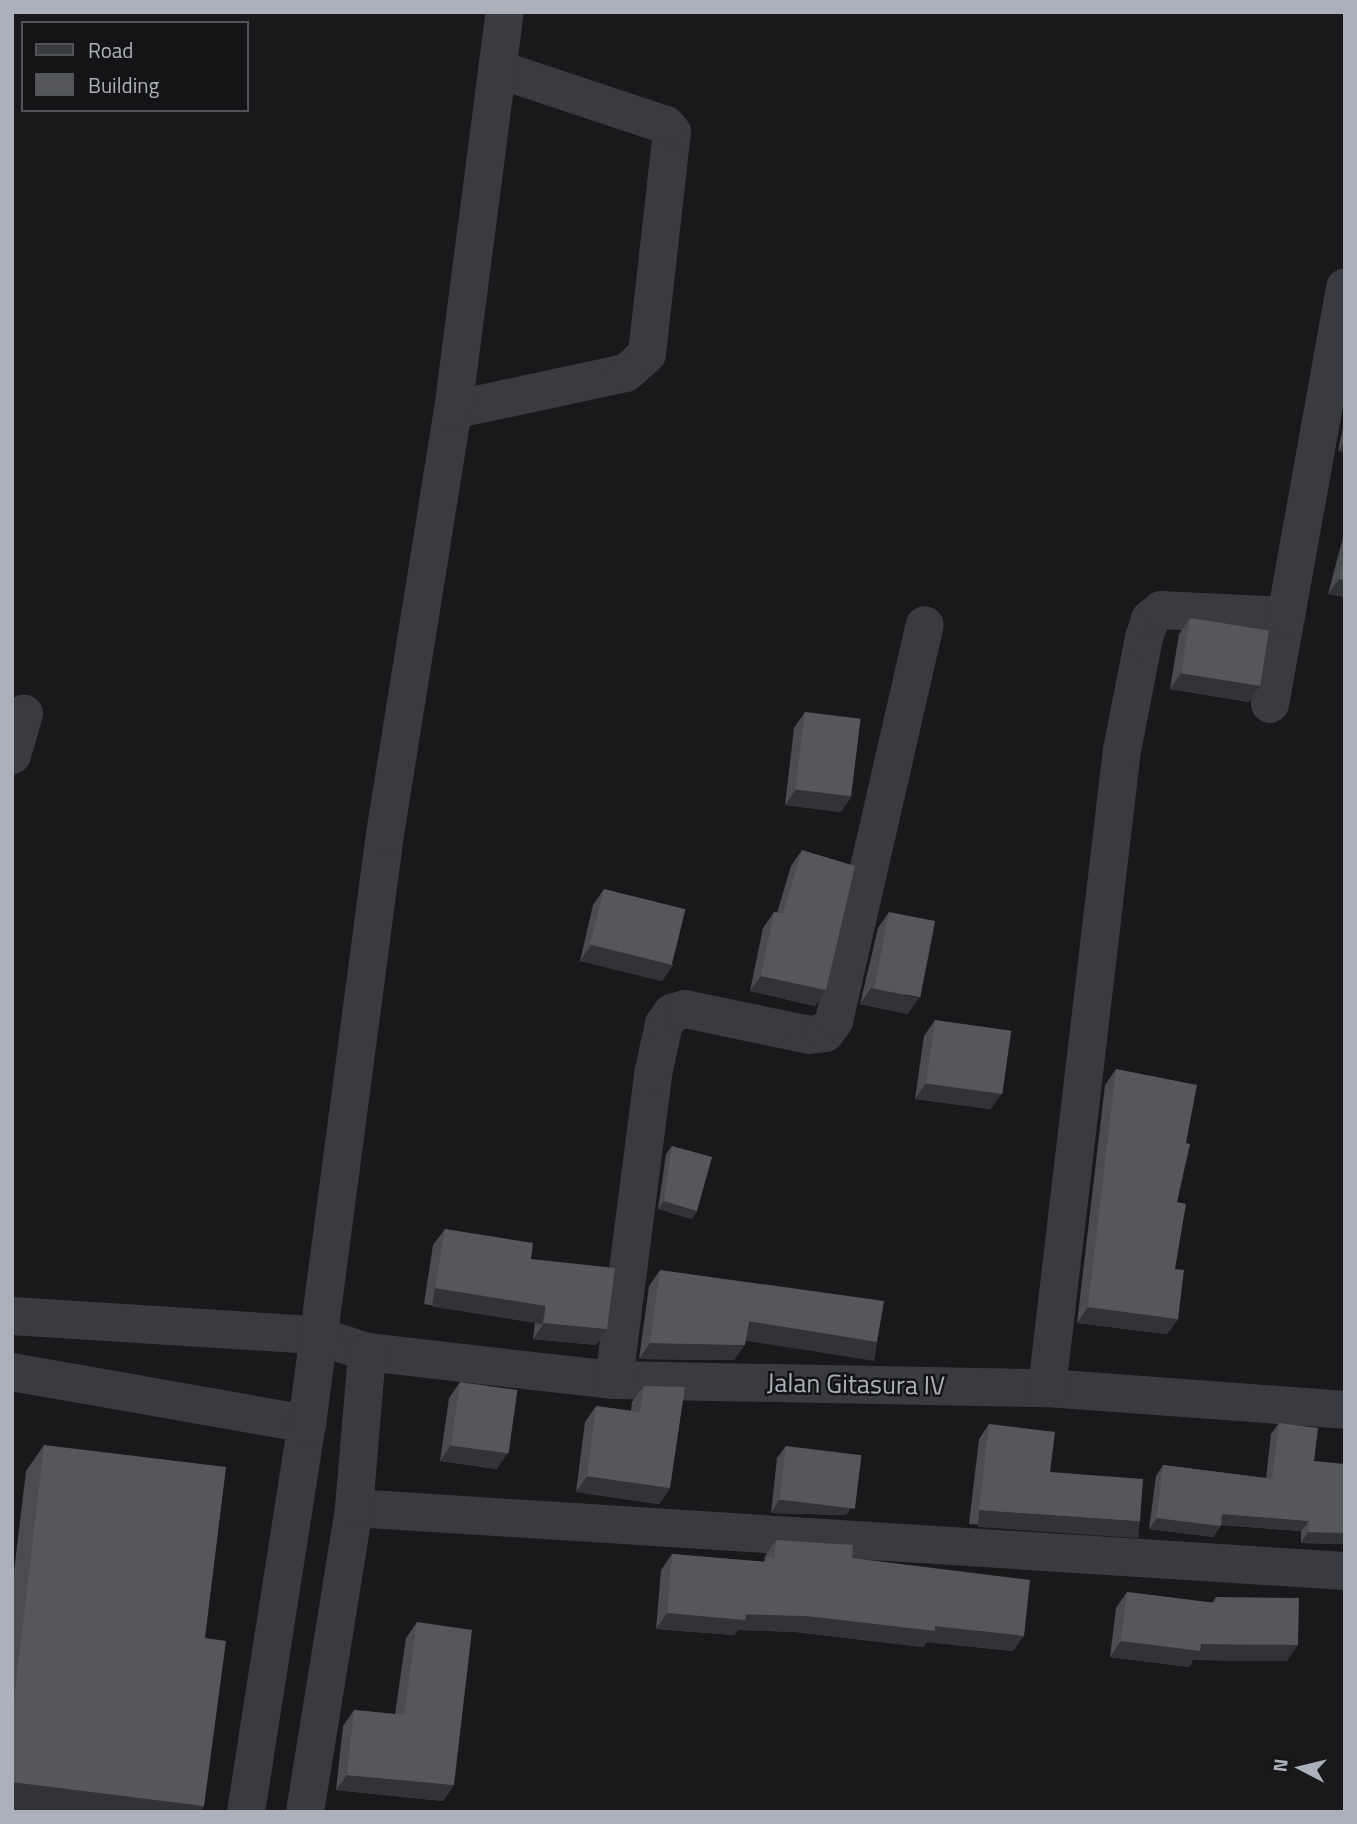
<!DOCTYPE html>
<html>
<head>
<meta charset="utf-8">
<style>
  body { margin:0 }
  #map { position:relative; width:1357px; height:1824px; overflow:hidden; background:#19191b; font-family:"Titillium Web",sans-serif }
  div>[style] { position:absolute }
  .minor>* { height:38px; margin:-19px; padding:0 19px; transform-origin:19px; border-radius:19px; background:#3a3b40 }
  .wall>* { inset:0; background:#4a4c50 }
  .shaded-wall>* { inset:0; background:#323336; transform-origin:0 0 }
  .building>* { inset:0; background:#55575b; transform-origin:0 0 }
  span { translate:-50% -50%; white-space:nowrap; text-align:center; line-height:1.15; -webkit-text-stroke:5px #141416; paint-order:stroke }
  .street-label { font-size:26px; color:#abb1ba }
  .frame { position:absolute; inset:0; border:14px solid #abb1ba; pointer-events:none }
  .legend { position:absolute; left:21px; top:21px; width:228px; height:91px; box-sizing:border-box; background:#141416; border:2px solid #505358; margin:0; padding:9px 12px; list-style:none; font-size:21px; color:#abb1ba }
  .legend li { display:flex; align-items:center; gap:14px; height:35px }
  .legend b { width:35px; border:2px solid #505358 }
  .north { position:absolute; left:1266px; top:1733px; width:70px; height:70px; -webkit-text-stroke:5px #141416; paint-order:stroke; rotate:277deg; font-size:19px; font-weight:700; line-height:28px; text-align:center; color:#abb1ba }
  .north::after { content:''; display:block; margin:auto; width:24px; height:32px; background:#abb1ba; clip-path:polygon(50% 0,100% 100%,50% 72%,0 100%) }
</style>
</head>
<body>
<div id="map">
  <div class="minor">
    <div style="left:453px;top:410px;width:177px;rotate:-12.1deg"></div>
    <div style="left:626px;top:373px;width:28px;rotate:-42deg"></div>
    <div style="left:647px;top:354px;width:223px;rotate:-83.6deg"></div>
    <div style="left:672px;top:132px;width:9px;rotate:-131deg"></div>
    <div style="left:666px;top:125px;width:177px;rotate:-161.6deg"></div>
    <div style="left:1270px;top:704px;width:89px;rotate:-79.7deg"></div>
    <div style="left:12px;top:755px;width:43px;rotate:-73.7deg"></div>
    <div style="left:12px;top:1316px;width:304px;rotate:3.6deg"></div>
    <div style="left:315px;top:1335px;width:55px;rotate:18.1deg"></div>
    <div style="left:367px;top:1352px;width:249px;rotate:6.5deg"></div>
    <div style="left:614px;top:1380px;width:433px;rotate:1.1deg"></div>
    <div style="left:1047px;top:1388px;width:299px;rotate:4.2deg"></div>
    <div style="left:12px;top:1372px;width:300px;rotate:10deg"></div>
    <div style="left:614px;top:1380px;width:308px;rotate:-82.7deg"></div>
    <div style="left:653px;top:1074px;width:51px;rotate:-77.6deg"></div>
    <div style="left:664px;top:1024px;width:14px;rotate:-54deg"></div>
    <div style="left:672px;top:1013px;width:14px;rotate:-17deg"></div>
    <div style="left:685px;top:1009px;width:127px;rotate:11.8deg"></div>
    <div style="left:809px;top:1035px;width:16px;rotate:-7deg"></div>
    <div style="left:825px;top:1033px;width:15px;rotate:-53deg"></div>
    <div style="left:834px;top:1021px;width:406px;rotate:-77.1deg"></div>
    <div style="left:1047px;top:1388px;width:642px;rotate:-83.3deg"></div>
    <div style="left:1122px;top:750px;width:114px;rotate:-78.9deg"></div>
    <div style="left:1144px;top:638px;width:20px;rotate:-72deg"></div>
    <div style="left:1150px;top:619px;width:14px;rotate:-39deg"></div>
    <div style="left:1161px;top:610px;width:125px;rotate:2.7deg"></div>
    <div style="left:1286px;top:616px;width:334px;rotate:-79.8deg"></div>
    <div style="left:354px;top:1508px;width:993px;rotate:3.64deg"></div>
    <div style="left:246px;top:1812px;width:393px;rotate:-81.1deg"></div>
    <div style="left:307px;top:1424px;width:595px;rotate:-82.47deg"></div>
    <div style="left:385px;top:834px;width:429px;rotate:-80.9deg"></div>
    <div style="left:453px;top:410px;width:401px;rotate:-82.6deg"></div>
    <div style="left:305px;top:1812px;width:308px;rotate:-80.8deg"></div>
    <div style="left:354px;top:1508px;width:157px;rotate:-85.2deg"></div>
  </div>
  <div class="wall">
    <div style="clip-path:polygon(1345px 418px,1345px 452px,1338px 451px)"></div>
    <div style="clip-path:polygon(1345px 530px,1345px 597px,1328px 594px)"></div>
    <div style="clip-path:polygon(1190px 618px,1260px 686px,1249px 702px,1170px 689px,1179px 634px)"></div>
    <div style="clip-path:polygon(805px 712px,841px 812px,785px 805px,794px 728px)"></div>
    <div style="clip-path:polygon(802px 850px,826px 990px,815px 1006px,750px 991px,763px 928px,774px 912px,777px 913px,791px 866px)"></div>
    <div style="clip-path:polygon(604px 889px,673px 965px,662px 981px,580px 961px,593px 905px)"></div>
    <div style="clip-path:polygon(889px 912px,908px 1014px,860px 1004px,878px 928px)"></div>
    <div style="clip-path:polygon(935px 1020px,991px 1109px,915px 1099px,924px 1036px)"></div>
    <div style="clip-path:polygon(1116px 1069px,1186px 1143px,1177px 1202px,1175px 1269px,1178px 1319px,1167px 1334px,1077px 1323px,1105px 1085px)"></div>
    <div style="clip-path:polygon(672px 1146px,692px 1219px,658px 1209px,666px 1154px)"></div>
    <div style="clip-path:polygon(445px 1229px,531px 1259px,607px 1329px,596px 1345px,533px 1339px,535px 1322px,424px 1304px,433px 1245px)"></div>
    <div style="clip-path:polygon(660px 1270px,866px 1358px,746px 1338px,734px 1360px,639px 1359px,649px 1286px)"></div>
    <div style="clip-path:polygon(460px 1382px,497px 1469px,440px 1461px,449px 1398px)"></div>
    <div style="clip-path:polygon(644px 1386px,670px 1488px,659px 1504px,576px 1492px,585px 1422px,596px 1406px,631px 1411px,632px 1402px)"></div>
    <div style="clip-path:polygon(1279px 1423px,1314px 1461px,1345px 1544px,1301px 1543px,1301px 1531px,1221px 1525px,1213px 1537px,1149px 1529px,1156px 1476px,1163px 1465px,1266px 1478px,1271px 1434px)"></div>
    <div style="clip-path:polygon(989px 1424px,1050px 1472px,1140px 1521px,1130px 1535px,969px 1524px,979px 1439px)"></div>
    <div style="clip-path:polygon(44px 1445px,205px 1638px,204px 1806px,200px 1812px,26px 1812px,12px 1810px,12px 1588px,26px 1471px)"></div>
    <div style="clip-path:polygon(786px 1446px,855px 1503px,846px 1515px,771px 1513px,777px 1458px)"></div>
    <div style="clip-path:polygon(776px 1540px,852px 1558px,1013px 1651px,927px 1642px,923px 1647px,796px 1632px,738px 1630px,734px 1635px,656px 1629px,661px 1570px,672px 1554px,764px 1562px,765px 1556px)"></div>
    <div style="clip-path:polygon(1127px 1592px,1212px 1603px,1216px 1597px,1287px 1661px,1193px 1660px,1189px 1667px,1110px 1657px,1116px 1608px)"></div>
    <div style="clip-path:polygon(417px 1622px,454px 1785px,443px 1801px,336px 1790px,343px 1726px,354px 1710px,395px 1714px,406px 1638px)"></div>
  </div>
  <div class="shaded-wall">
    <div style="clip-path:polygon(1345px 441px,1345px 452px,1338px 451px)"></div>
    <div style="clip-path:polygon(1339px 579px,1345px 580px,1345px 597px,1328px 594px)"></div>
    <div style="clip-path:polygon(1181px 673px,1260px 686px,1249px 702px,1170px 689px)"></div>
    <div style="clip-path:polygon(796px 789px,852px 796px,841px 812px,785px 805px)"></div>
    <div style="clip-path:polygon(591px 945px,673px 965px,662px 981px,580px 961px)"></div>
    <div style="clip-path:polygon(761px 976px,826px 990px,815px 1006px,750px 991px)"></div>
    <div style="clip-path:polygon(871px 988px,919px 998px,908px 1014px,860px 1004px)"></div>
    <div style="clip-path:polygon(926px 1083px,1002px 1093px,991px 1109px,915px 1099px)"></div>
    <div style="clip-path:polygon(664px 1201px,697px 1211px,692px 1219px,658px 1209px)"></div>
    <div style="left:435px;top:1288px;width:112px;height:19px;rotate:9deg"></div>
    <div style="clip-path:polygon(1088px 1307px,1178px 1319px,1167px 1334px,1077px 1323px)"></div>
    <div style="left:749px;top:1321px;width:130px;height:20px;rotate:9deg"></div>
    <div style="clip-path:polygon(544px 1323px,607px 1329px,596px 1345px,533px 1339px)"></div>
    <div style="clip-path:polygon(650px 1343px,745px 1345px,734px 1360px,639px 1359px)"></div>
    <div style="clip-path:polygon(451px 1445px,508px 1453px,497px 1469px,440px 1461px)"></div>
    <div style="clip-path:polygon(587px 1476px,670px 1488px,659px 1504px,576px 1492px)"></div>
    <div style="clip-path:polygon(779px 1500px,855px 1503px,846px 1515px,771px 1513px)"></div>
    <div style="left:979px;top:1510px;width:161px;height:17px;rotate:4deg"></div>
    <div style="clip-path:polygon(1222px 1514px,1309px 1521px,1301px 1531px,1215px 1524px)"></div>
    <div style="clip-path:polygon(1157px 1518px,1221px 1526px,1213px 1537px,1149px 1529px)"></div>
    <div style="clip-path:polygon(1308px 1532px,1345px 1533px,1345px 1544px,1301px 1543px)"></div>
    <div style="clip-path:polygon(667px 1613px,807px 1616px,935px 1626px,1024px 1636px,1013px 1651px,927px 1642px,923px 1647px,796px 1632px,738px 1630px,734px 1635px,656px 1629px)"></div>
    <div style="clip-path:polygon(1121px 1641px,1201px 1644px,1298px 1645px,1287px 1661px,1193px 1660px,1189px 1667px,1110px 1657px)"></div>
    <div style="clip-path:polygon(347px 1775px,454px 1785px,443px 1801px,336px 1790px)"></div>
    <div style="clip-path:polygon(12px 1782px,204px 1806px,200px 1812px,26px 1812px,12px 1810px)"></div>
  </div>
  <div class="building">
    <div style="clip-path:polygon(1345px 555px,1345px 580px,1339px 579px)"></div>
    <div style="left:1190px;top:618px;width:80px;height:56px;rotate:9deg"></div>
    <div style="left:805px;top:712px;width:56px;height:78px;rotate:7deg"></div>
    <div style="clip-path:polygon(802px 850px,855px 866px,826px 990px,761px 976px,774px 912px,783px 914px)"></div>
    <div style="left:604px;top:889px;width:84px;height:57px;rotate:14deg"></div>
    <div style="left:889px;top:912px;width:47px;height:78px;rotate:11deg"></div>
    <div style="left:935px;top:1020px;width:77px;height:64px;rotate:8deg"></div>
    <div style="clip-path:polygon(1116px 1069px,1197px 1085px,1186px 1143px,1190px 1144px,1177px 1202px,1186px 1204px,1175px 1269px,1184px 1270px,1178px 1319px,1088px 1307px)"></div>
    <div style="clip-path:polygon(672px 1146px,712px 1157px,697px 1211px,664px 1201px)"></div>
    <div style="clip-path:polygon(445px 1229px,533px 1243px,531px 1259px,615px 1268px,607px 1329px,544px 1323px,546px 1306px,435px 1288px)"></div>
    <div style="clip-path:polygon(660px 1270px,884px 1301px,877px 1342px,749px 1321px,745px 1345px,650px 1343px)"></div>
    <div style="left:460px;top:1382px;width:58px;height:64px;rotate:8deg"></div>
    <div style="clip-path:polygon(644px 1386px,685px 1387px,670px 1488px,587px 1476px,596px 1406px,640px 1412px)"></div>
    <div style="clip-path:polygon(1279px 1423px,1318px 1428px,1314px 1461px,1345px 1464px,1345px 1533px,1308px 1532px,1309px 1521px,1222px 1514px,1221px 1526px,1157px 1518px,1163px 1465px,1272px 1479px)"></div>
    <div style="clip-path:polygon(989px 1424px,1055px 1432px,1050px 1472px,1143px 1479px,1140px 1521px,979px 1510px)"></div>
    <div style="clip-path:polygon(44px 1445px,226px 1467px,205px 1638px,226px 1641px,204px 1806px,12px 1782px,12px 1716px)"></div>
    <div style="left:786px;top:1446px;width:76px;height:54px;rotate:7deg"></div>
    <div style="clip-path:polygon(776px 1540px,853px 1545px,852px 1558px,1030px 1580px,1024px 1636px,935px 1626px,935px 1631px,807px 1616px,746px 1614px,745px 1620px,667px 1613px,672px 1554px,767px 1562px,767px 1557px,774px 1558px)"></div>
    <div style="clip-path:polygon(1127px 1592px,1216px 1603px,1216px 1597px,1299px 1598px,1298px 1645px,1201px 1644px,1200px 1651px,1121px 1641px)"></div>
    <div style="clip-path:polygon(417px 1622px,472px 1630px,454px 1785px,347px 1775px,354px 1710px,404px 1715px)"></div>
  </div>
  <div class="street-label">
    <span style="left:856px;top:1384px;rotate:1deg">Jalan Gitasura IV</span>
  </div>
  <div class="frame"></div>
  <ul class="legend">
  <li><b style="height:9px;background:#3a3b40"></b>Road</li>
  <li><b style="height:19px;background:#55575b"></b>Building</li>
  </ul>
  <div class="north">N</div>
</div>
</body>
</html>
